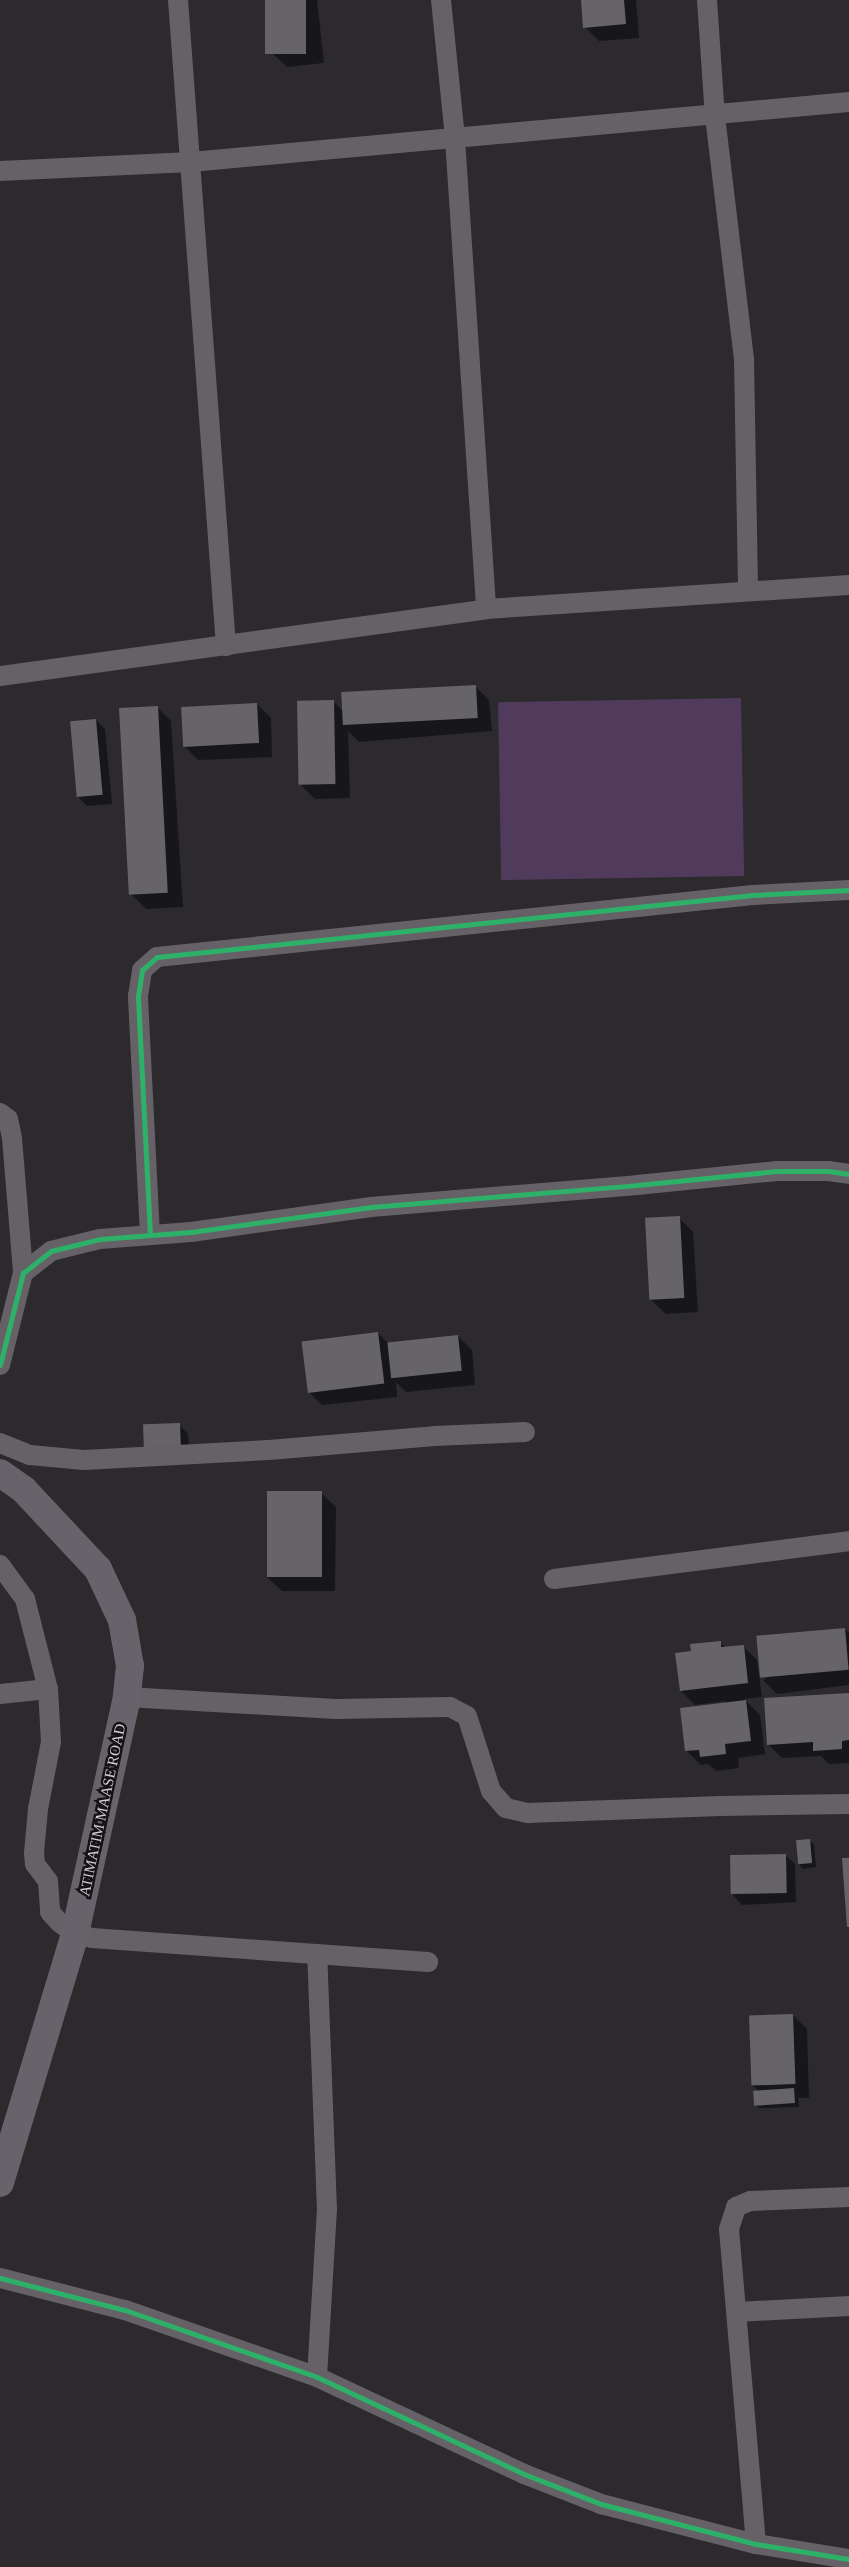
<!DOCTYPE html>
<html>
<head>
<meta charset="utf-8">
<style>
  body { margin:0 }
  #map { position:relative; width:849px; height:2567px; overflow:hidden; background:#2c2a2d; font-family:"Times New Roman",serif }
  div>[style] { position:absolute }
  .green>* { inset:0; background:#503b5d; transform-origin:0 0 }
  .shadow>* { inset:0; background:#0007 }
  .building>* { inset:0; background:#666467; transform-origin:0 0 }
  .minor>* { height:20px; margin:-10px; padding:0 10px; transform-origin:10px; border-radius:10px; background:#656167 }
  .secondary>* { height:28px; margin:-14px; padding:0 14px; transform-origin:14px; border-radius:14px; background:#68636a }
  .cycleway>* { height:5px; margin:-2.5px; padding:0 2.5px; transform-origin:2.5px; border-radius:2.5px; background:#2db169 }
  span { translate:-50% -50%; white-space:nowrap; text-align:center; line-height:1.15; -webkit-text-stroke:5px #141215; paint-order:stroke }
  .street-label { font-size:15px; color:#d2d0d4 }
</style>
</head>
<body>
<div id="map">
  <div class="green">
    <div style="left:741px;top:698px;width:178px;height:243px;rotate:89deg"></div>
  </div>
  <div class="shadow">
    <div style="clip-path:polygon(267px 0,317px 0,324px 63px,287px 67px,272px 53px)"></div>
    <div style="clip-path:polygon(582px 0,636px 0,639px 38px,599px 41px,585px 27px)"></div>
    <div style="clip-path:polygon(475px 686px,489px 700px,492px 731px,359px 742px,348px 731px,350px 798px,315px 799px,301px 785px,333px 701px,343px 711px)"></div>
    <div style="clip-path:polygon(257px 704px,271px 718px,272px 757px,198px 760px,184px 746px)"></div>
    <div style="clip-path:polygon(157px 707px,171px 721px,183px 907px,146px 909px,132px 895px)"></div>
    <div style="clip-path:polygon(96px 720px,105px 729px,112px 804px,87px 806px,77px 796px)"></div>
    <div style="clip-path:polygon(679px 1218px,693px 1232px,698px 1312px,666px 1314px,651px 1300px)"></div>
    <div style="clip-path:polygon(378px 1333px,388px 1343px,458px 1336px,472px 1350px,475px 1385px,406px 1392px,396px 1382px,397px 1397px,322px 1405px,308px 1391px)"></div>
    <div style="clip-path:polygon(179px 1425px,188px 1434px,190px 1459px,155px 1461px)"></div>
    <div style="clip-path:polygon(321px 1493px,336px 1507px,335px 1591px,282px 1591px,267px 1577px)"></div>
    <div style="clip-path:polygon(845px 1629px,849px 1633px,849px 1685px,777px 1694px,763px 1680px)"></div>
    <div style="clip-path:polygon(720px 1642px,726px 1648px,743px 1646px,757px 1660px,762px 1697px,744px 1699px,760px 1715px,765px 1754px,738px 1758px,739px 1768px,716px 1771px,708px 1764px,701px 1765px,686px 1750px,726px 1701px,695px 1705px,681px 1691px,692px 1652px)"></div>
    <div style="clip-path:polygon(849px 1694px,849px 1763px,829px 1764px,821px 1756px,782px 1758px,768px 1744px)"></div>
    <div style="clip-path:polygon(810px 1841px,814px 1845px,816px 1867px,803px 1869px,799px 1864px)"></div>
    <div style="clip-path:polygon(785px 1855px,795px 1864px,796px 1902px,742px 1905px,733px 1895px)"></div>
    <div style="clip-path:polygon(793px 2015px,807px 2029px,809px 2098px,798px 2098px,799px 2107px,759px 2108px,755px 2104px,758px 2090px,752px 2085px)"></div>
  </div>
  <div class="building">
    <div style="left:265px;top:0;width:41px;height:54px"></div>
    <div style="clip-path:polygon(581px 0,624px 0,626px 24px,583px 28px)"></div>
    <div style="left:476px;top:685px;width:33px;height:135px;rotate:87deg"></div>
    <div style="left:334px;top:700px;width:84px;height:37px;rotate:89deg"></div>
    <div style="left:257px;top:703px;width:40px;height:76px;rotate:87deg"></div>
    <div style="left:158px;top:706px;width:187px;height:39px;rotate:87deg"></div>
    <div style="left:96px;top:719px;width:76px;height:26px;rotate:85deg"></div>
    <div style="left:680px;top:1216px;width:82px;height:35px;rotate:87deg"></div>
    <div style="left:378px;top:1332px;width:52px;height:77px;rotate:83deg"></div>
    <div style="left:458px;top:1335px;width:36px;height:71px;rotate:84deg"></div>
    <div style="left:180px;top:1423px;width:27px;height:37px;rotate:88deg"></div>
    <div style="left:267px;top:1491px;width:55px;height:86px"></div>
    <div style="left:845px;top:1628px;width:42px;height:89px;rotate:85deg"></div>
    <div style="clip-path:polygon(721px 1641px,721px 1647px,744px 1645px,748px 1683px,680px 1691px,675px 1653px,691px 1651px,690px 1644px)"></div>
    <div style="clip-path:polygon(849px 1693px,849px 1740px,842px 1741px,842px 1749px,813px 1751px,813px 1742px,767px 1745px,764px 1698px)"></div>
    <div style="clip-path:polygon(746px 1700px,751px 1741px,725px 1744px,726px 1754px,700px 1757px,699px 1750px,685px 1751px,680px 1708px)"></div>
    <div style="left:810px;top:1839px;width:24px;height:14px;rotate:85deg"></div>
    <div style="left:786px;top:1854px;width:39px;height:56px;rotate:89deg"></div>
    <div style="clip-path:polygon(842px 1858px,849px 1858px,849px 1927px,847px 1927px)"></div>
    <div style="left:793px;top:2014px;width:70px;height:44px;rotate:88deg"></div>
    <div style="left:794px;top:2088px;width:15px;height:41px;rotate:86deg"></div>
  </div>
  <div class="minor">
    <div style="left:178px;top:0;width:648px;rotate:85.75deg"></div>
    <div style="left:441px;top:0;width:140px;rotate:84.2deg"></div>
    <div style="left:455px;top:139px;width:471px;rotate:86.2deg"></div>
    <div style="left:707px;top:0;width:116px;rotate:86.1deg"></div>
    <div style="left:715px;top:116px;width:245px;rotate:83.2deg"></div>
    <div style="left:744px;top:359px;width:232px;rotate:89deg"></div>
    <div style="left:0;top:171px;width:191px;rotate:-2.7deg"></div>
    <div style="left:191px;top:162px;width:661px;rotate:-5.21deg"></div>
    <div style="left:0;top:676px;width:491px;rotate:-7.8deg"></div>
    <div style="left:486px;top:609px;width:364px;rotate:-3.8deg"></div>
    <div style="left:0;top:1113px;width:10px;rotate:37deg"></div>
    <div style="left:8px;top:1119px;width:19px;rotate:78deg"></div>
    <div style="left:12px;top:1138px;width:135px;rotate:85.3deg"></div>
    <div style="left:150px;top:1235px;width:239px;rotate:-92.9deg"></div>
    <div style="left:138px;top:996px;width:26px;rotate:-81deg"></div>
    <div style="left:142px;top:970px;width:20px;rotate:-41deg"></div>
    <div style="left:157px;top:957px;width:599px;rotate:-5.94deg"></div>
    <div style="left:753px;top:895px;width:96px;rotate:-3deg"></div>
    <div style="left:0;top:1365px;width:95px;rotate:-76deg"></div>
    <div style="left:23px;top:1273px;width:36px;rotate:-38deg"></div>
    <div style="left:51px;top:1251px;width:50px;rotate:-13.8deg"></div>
    <div style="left:100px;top:1239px;width:91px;rotate:-4.4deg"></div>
    <div style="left:191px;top:1232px;width:182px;rotate:-7.9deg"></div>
    <div style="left:371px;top:1207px;width:267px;rotate:-4.7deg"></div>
    <div style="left:637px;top:1185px;width:141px;rotate:-5.7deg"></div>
    <div style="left:777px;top:1171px;width:51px"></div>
    <div style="left:828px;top:1171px;width:21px;rotate:8deg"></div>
    <div style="left:0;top:1443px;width:32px;rotate:22deg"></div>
    <div style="left:30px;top:1455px;width:54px;rotate:5.3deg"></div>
    <div style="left:84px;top:1460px;width:185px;rotate:-3.1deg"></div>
    <div style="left:269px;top:1450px;width:166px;rotate:-4.8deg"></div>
    <div style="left:434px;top:1436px;width:91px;rotate:-2.5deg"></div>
    <div style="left:0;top:1565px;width:42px;rotate:53.7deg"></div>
    <div style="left:25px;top:1599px;width:93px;rotate:75.7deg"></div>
    <div style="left:48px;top:1689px;width:53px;rotate:86.8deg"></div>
    <div style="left:51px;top:1742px;width:68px;rotate:101deg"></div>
    <div style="left:38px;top:1809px;width:44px;rotate:95.2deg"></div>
    <div style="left:34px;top:1853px;width:11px;rotate:85deg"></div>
    <div style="left:35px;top:1864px;width:21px;rotate:53deg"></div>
    <div style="left:48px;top:1881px;width:31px;rotate:86deg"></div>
    <div style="left:50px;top:1912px;width:15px;rotate:48deg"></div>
    <div style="left:60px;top:1923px;width:19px;rotate:36deg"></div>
    <div style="left:75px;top:1934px;width:17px;rotate:13deg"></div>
    <div style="left:92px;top:1938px;width:337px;rotate:4.1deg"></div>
    <div style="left:554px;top:1579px;width:297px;rotate:-7.3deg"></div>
    <div style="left:0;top:1694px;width:48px;rotate:-5.9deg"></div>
    <div style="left:127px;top:1697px;width:209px;rotate:3.3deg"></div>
    <div style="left:336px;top:1709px;width:114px;rotate:-1deg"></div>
    <div style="left:450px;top:1707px;width:19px;rotate:28deg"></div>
    <div style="left:467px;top:1716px;width:79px;rotate:72.3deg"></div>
    <div style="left:491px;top:1791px;width:23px;rotate:49deg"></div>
    <div style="left:506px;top:1808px;width:23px;rotate:13deg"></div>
    <div style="left:528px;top:1813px;width:192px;rotate:-2.1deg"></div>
    <div style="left:720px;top:1806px;width:129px;rotate:-0.9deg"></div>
    <div style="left:0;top:2278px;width:129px;rotate:14.4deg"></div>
    <div style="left:125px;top:2310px;width:203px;rotate:19.2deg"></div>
    <div style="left:317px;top:2377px;width:229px;rotate:25.1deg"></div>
    <div style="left:524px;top:2474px;width:83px;rotate:21.3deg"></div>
    <div style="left:601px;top:2504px;width:160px;rotate:14.5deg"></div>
    <div style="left:756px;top:2544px;width:94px;rotate:9.2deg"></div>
    <div style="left:737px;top:2312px;width:112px;rotate:-3.1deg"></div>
    <div style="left:317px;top:2377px;width:167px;rotate:-86.6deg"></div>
    <div style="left:327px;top:2210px;width:255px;rotate:-92.2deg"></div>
    <div style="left:756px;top:2544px;width:316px;rotate:-94.9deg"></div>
    <div style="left:729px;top:2229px;width:23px;rotate:-72deg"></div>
    <div style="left:736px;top:2207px;width:15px;rotate:-23deg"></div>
    <div style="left:750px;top:2201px;width:99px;rotate:-2.3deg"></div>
  </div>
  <div class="secondary">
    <div style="left:0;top:1473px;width:29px;rotate:35deg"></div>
    <div style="left:24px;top:1490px;width:108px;rotate:46.9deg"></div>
    <div style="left:98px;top:1569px;width:56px;rotate:64.8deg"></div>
    <div style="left:122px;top:1620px;width:47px;rotate:80.1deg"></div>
    <div style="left:130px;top:1666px;width:31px;rotate:96deg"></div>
    <div style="left:127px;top:1697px;width:243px;rotate:102.4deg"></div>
    <div style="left:75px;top:1934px;width:260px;rotate:106.8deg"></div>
  </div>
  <div class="cycleway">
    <div style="left:150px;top:1235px;width:239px;rotate:-92.9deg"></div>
    <div style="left:138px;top:996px;width:26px;rotate:-81deg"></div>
    <div style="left:142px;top:970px;width:20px;rotate:-41deg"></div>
    <div style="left:157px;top:957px;width:599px;rotate:-5.94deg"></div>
    <div style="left:753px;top:895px;width:96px;rotate:-3deg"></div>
    <div style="left:0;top:1365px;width:95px;rotate:-76deg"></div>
    <div style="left:23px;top:1273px;width:36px;rotate:-38deg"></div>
    <div style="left:51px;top:1251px;width:50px;rotate:-13.8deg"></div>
    <div style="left:100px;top:1239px;width:91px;rotate:-4.4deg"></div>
    <div style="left:191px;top:1232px;width:182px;rotate:-7.9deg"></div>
    <div style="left:371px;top:1207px;width:267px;rotate:-4.7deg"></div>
    <div style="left:637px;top:1185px;width:141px;rotate:-5.7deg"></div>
    <div style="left:777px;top:1171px;width:51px"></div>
    <div style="left:828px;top:1171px;width:21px;rotate:8deg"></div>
    <div style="left:0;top:2278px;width:129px;rotate:14.4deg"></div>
    <div style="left:125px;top:2310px;width:203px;rotate:19.2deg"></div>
    <div style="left:317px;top:2377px;width:229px;rotate:25.1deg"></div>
    <div style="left:524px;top:2474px;width:83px;rotate:21.3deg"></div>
    <div style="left:601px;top:2504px;width:160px;rotate:14.5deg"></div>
    <div style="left:756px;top:2544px;width:94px;rotate:9.2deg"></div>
  </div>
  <div class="street-label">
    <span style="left:103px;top:1810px;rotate:-78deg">ATIMATIM MAASE ROAD</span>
  </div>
</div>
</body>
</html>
